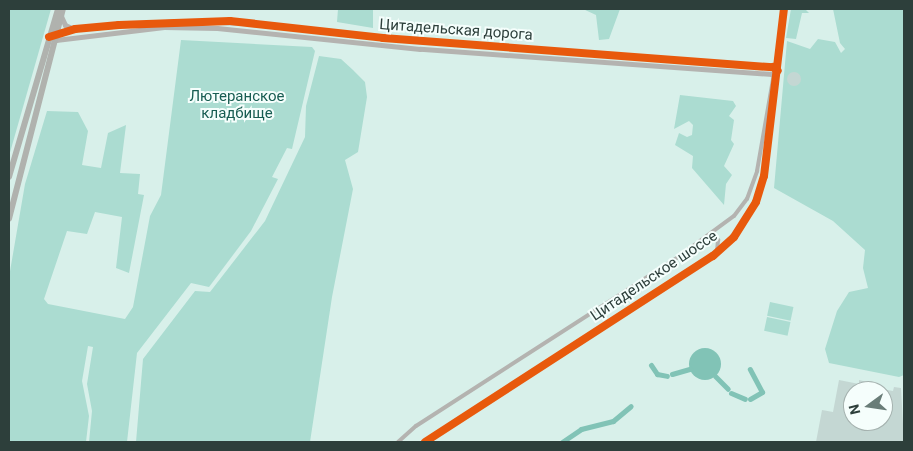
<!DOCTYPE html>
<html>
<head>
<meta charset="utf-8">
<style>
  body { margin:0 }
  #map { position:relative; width:913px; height:451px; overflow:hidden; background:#d8f0ea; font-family:Roboto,sans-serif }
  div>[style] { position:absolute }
  .green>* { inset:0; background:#abdcd1; transform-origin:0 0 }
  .water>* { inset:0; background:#81c3b6 }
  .round { border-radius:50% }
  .canal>* { height:5px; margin:-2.5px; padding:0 2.5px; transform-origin:2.5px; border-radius:2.5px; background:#81c3b6 }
  .building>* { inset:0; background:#c4d7d3 }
  .minor>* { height:4px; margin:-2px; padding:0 2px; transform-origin:2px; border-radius:2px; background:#b4b3b0 }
  .tertiary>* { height:5px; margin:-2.5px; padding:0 2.5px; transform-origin:2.5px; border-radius:2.5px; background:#b4b3b0 }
  .secondary>* { height:5.5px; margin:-2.75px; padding:0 2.75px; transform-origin:2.75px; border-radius:2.75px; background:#b0b2ae }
  .cycleway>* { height:8px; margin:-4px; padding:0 4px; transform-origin:4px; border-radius:4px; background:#e8590c }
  span { translate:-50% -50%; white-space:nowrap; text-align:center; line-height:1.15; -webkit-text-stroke:4px #f5fefc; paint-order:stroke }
  .street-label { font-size:15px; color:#2d3f3b }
  .park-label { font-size:15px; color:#185d52 }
  .frame { position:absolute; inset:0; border:10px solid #2d3f3b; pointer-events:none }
  .north { position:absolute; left:843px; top:381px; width:50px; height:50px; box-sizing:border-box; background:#f5fefc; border:1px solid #a5b2af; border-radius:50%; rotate:256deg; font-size:14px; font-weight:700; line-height:20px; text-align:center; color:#2d3f3b }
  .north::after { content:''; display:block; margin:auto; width:18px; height:22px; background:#697d78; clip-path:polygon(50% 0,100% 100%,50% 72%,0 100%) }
</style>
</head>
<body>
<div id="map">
  <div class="green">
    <div style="clip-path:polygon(9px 9px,51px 9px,9px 156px)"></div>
    <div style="clip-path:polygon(338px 9px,373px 9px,373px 28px,337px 22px)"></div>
    <div style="clip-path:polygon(583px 9px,620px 9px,609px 39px,599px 40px,596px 15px)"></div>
    <div style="clip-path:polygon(791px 9px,805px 9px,809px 13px,802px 13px,796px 39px,786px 38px)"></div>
    <div style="clip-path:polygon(833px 9px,904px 9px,904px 375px,899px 377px,829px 363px,825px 349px,837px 311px,849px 292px,868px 288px,863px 268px,865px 250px,833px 221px,774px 188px,787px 41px,810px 49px,818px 39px,835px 42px,841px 53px,845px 49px,840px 43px)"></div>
    <div style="clip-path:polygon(181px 40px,312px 47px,315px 51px,292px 149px,287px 148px,272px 177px,278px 179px,251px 231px,209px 287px,191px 283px,137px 353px,127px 442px,89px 442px,92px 411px,87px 384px,93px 347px,88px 346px,82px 381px,89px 416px,86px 442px,9px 442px,9px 277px,25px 184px,47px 111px,78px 112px,88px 131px,82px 165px,101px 168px,108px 133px,126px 125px,120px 173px,140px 174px,138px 194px,144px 195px,129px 273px,116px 268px,122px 217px,95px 212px,87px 234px,67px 231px,44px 299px,48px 304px,125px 319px,133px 307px,150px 216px,161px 195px)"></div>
    <div style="clip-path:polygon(319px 56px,341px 59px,353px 70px,365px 82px,367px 97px,358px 152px,345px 160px,353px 189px,332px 297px,310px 442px,136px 442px,143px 359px,195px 291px,210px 292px,265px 221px,305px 137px,306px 106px)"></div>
    <div style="clip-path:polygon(680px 95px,733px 101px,736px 106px,729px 116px,734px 120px,731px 140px,734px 144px,724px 166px,732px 175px,726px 184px,724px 205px,692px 168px,693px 156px,675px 145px,679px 133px,687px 137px,692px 135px,693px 125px,689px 121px,674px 129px)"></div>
    <div style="left:770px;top:302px;width:24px;height:14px;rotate:12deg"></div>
    <div style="left:767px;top:317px;width:24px;height:14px;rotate:12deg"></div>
  </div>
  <div class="water">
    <div class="round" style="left:689px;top:348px;width:32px;height:32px"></div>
  </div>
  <div class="canal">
    <div style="left:651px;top:365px;width:11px;rotate:56deg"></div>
    <div style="left:657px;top:374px;width:10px;rotate:11deg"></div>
    <div style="left:672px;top:374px;width:19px;rotate:-16deg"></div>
    <div style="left:715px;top:376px;width:18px;rotate:45deg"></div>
    <div style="left:731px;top:393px;width:15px;rotate:23deg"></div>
    <div style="left:750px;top:399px;width:14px;rotate:-30deg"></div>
    <div style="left:762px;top:392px;width:26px;rotate:-118deg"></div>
    <div style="left:562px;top:442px;width:23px;rotate:-34deg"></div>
    <div style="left:581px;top:429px;width:33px;rotate:-14deg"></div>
    <div style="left:613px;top:421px;width:23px;rotate:-40deg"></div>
  </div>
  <div class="building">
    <div class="round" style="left:787px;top:72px;width:14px;height:14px"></div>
    <div style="clip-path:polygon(evenodd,839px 380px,859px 384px,859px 380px,867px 382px,866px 386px,893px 391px,894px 387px,901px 388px,904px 442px,816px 442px,822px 410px,833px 412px,839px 380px,853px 391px,883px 391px,883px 421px,853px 421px,853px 391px)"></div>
  </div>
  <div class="minor">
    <div style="left:711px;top:237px;width:8px;rotate:23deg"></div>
    <div style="left:718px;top:240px;width:11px;rotate:95deg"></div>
    <div style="left:398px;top:442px;width:24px;rotate:-42deg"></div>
    <div style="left:416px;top:426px;width:307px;rotate:-32.8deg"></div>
    <div style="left:674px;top:260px;width:74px;rotate:-36.3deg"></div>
    <div style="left:734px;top:216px;width:21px;rotate:-53deg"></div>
    <div style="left:747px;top:199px;width:30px;rotate:-70deg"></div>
    <div style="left:757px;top:171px;width:122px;rotate:-80.1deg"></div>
    <div style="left:425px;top:442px;width:343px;rotate:-32.9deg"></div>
    <div style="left:713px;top:256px;width:28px;rotate:-42deg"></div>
    <div style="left:734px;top:237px;width:41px;rotate:-57.8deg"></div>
    <div style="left:756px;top:202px;width:27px;rotate:-73deg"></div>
    <div style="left:764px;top:176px;width:126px;rotate:-83.6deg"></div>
  </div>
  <div class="tertiary">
    <div style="left:61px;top:16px;width:10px;rotate:66deg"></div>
    <div style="left:65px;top:25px;width:10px;rotate:24deg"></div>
    <div style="left:178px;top:21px;width:81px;rotate:1.4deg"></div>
    <div style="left:259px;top:23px;width:125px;rotate:6.9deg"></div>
    <div style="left:383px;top:38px;width:391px;rotate:4.3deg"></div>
    <div style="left:773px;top:67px;width:6px;rotate:39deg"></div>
    <div style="left:778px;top:71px;width:7px;rotate:153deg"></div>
    <div style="left:772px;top:74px;width:353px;rotate:-175.9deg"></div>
    <div style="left:420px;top:49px;width:204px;rotate:-174.1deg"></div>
    <div style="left:217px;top:28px;width:53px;rotate:-178.9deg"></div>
    <div style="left:164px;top:27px;width:109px;rotate:173.1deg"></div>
    <div style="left:56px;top:40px;width:8px;rotate:-157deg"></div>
    <div style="left:49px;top:37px;width:27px;rotate:-17deg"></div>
    <div style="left:75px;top:29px;width:103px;rotate:-4.4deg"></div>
    <div style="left:778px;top:51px;width:42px;rotate:-81.9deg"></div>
  </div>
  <div class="secondary">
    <div style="left:9px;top:177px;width:175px;rotate:-73.7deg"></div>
    <div style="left:9px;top:219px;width:217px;rotate:-75.6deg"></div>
  </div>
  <div class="cycleway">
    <div style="left:49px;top:37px;width:27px;rotate:-17deg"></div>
    <div style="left:75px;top:29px;width:44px;rotate:-5.2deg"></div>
    <div style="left:119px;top:25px;width:111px;rotate:-2.1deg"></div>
    <div style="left:230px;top:21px;width:154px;rotate:6.3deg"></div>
    <div style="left:383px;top:38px;width:391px;rotate:4.3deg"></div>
    <div style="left:773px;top:67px;width:6px;rotate:39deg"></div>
    <div style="left:425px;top:442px;width:343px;rotate:-32.9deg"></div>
    <div style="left:713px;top:256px;width:28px;rotate:-42deg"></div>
    <div style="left:734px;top:237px;width:41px;rotate:-57.8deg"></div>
    <div style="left:756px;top:202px;width:27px;rotate:-73deg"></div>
    <div style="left:764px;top:176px;width:168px;rotate:-83.2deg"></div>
  </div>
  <div class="street-label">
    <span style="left:456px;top:30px;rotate:4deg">Цитадельская дорога</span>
    <span style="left:654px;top:276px;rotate:-34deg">Цитадельское шоссе</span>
  </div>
  <div class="park-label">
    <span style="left:237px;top:105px">Лютеранское<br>кладбище</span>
  </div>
  <div class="frame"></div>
  <div class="north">N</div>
</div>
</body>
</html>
